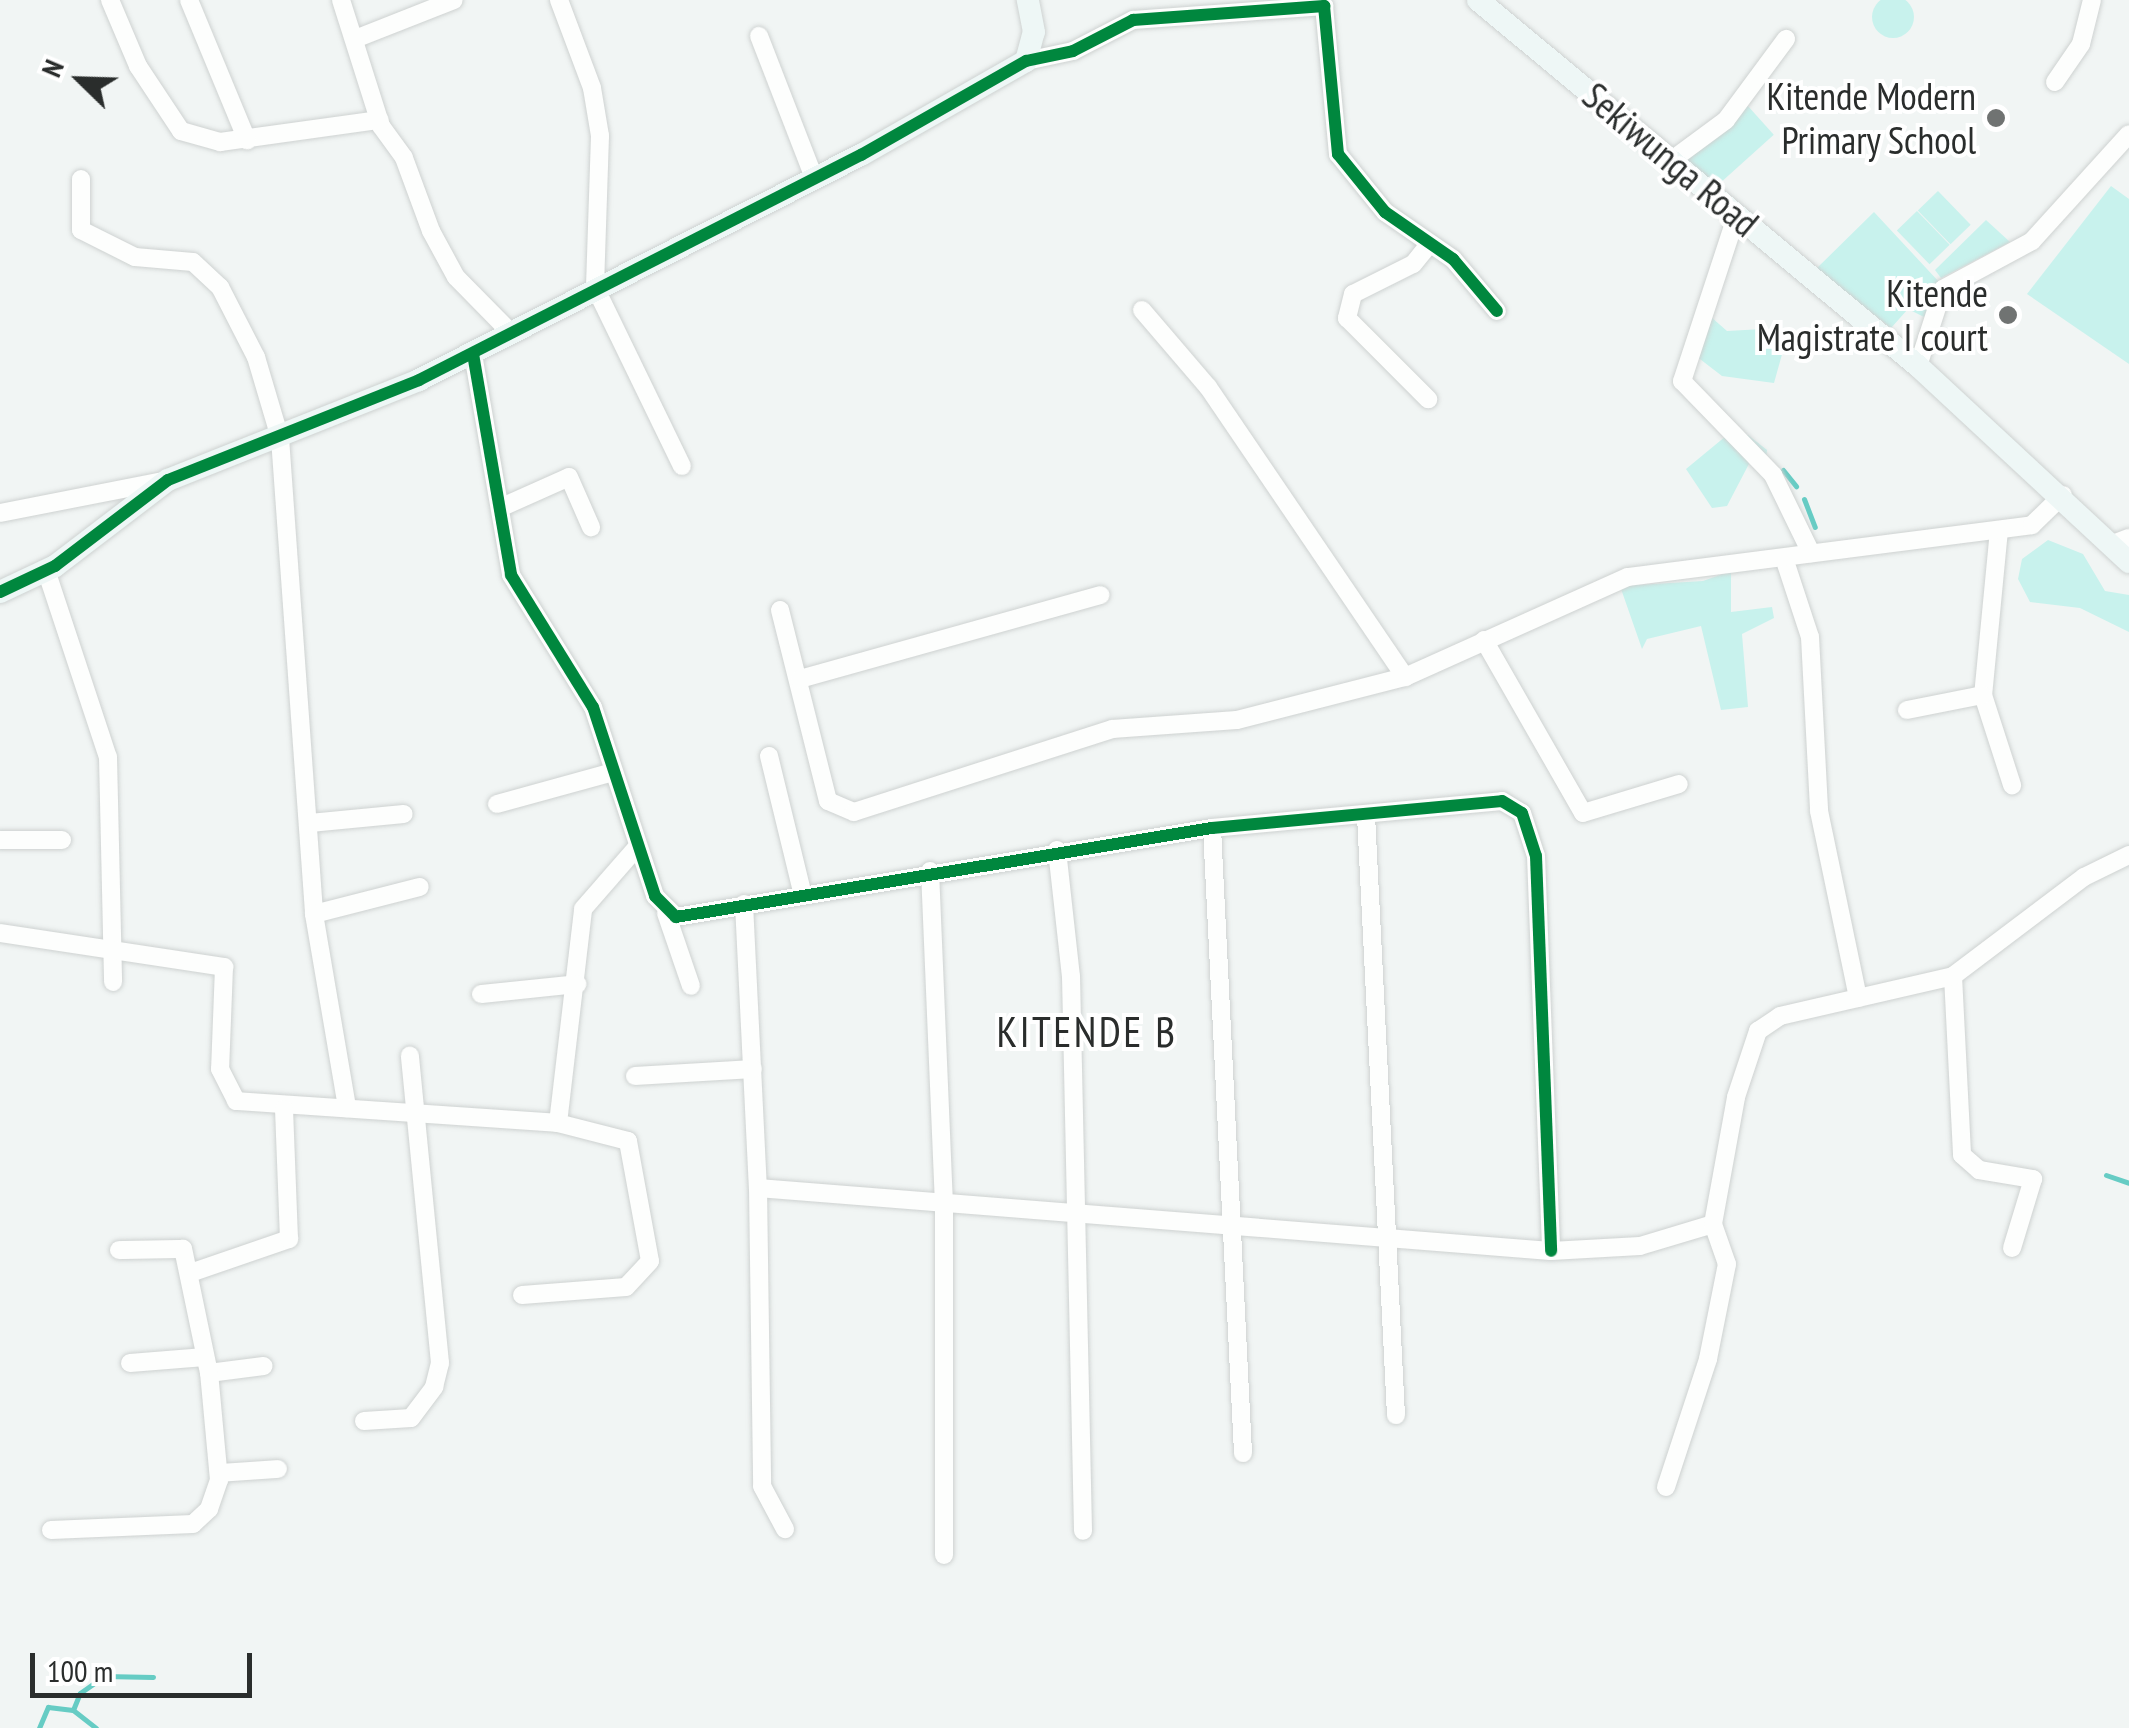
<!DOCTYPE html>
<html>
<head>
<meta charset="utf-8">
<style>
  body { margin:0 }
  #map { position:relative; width:2129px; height:1728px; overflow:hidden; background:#f1f5f4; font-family:"PT Sans Narrow",sans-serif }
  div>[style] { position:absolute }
  .green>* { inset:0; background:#c8f2ed; transform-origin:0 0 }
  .round { border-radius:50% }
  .stream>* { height:5px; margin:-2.5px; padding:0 2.5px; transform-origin:2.5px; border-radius:2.5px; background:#66ccc4 }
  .roads { filter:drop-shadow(0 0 2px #ced2d1) drop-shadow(0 0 2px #ced2d1) }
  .street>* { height:18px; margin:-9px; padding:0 9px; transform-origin:9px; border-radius:9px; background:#fdfefd }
  .secondary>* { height:22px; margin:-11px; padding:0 11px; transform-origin:11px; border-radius:11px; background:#eef7f6 }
  .cycleway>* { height:12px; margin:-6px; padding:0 6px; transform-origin:6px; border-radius:6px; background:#00873e }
  .dots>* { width:28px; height:28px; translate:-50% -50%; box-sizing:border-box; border:5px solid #fff; border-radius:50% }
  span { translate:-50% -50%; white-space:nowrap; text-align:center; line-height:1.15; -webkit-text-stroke:8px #fff; paint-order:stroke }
  .poi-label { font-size:38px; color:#2a2d2c }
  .right { translate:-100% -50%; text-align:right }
  .street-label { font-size:38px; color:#2a2d2c }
  .quarter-label { font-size:42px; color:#2a2d2c; letter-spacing:2.5px }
  .north { position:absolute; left:30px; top:30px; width:100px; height:100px; -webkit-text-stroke:8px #fff; paint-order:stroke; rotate:293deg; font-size:28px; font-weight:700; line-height:40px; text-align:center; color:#2a2d2c }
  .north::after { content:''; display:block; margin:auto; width:35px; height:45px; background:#2a2d2c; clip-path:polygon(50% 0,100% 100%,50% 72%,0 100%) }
  .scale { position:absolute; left:30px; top:1653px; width:222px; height:45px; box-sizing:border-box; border:5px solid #2a2d2c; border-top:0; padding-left:12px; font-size:30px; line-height:35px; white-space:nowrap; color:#2a2d2c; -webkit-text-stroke:8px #fff; paint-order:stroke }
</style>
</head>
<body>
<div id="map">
  <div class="green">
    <div class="round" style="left:1872px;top:-4px;width:42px;height:42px"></div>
    <div style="left:1747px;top:105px;width:40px;height:86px;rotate:48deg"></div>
    <div style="clip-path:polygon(2111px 186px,2129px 199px,2129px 364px,2027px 294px)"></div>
    <div style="left:1938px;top:191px;width:47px;height:28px;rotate:46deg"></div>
    <div style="left:1917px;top:211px;width:47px;height:28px;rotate:46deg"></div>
    <div style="clip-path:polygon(1874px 212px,1940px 283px,1924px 317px,1908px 309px,1891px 328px,1816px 269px)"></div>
    <div style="clip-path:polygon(1986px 220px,2010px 242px,1941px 278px,1935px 270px)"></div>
    <div style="clip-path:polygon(1711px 317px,1727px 331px,1763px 329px,1786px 340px,1774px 383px,1722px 376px,1696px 356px)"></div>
    <div style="clip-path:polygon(1748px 435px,1767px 450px,1766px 459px,1751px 460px,1727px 506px,1712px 508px,1686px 469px,1726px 436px)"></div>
    <div style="clip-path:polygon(2048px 540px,2083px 554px,2105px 591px,2129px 595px,2129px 632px,2080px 608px,2030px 602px,2018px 579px,2022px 559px)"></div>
    <div style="clip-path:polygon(1731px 571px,1731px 612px,1772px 607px,1774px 618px,1742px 634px,1748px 707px,1721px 710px,1701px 626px,1647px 639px,1642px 649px,1620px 586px,1703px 581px)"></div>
  </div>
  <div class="stream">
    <div style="left:1783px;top:470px;width:21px;rotate:51deg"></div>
    <div style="left:1804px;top:499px;width:30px;rotate:69deg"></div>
    <div style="left:2106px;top:1175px;width:24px;rotate:19deg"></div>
    <div style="left:73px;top:1710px;width:18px;rotate:-68deg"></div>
    <div style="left:80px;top:1693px;width:29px;rotate:-35deg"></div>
    <div style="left:104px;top:1676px;width:49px;rotate:1.2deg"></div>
    <div style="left:39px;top:1728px;width:23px;rotate:-67deg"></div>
    <div style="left:48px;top:1707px;width:25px;rotate:7deg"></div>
    <div style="left:73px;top:1710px;width:29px;rotate:38deg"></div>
  </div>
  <div class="roads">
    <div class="street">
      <div style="left:110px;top:0;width:72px;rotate:67deg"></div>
      <div style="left:138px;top:66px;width:78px;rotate:56.5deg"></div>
      <div style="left:181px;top:131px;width:41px;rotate:15.8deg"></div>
      <div style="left:220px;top:142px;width:161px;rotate:-7.9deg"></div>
      <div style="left:189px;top:0;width:152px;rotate:67.5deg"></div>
      <div style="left:341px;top:0;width:132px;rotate:72.4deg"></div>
      <div style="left:381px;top:126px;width:39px;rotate:54deg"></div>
      <div style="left:404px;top:158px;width:78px;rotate:69.7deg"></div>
      <div style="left:431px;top:231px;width:52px;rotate:61.5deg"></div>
      <div style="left:456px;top:277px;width:77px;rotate:45.5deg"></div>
      <div style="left:559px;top:0;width:94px;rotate:69.4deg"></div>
      <div style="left:592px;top:88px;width:49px;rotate:80.5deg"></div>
      <div style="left:600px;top:136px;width:151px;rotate:91.9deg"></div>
      <div style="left:595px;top:287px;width:199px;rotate:64.1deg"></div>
      <div style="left:759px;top:36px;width:149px;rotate:68.8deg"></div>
      <div style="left:355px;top:39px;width:106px;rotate:-21.5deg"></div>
      <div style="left:1026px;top:61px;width:48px;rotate:-12deg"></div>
      <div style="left:1073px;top:51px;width:68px;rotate:-27.3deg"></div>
      <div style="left:1133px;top:20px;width:192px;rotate:-4.2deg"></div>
      <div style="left:1324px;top:6px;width:149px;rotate:84.6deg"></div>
      <div style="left:1338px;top:154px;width:75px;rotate:51deg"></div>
      <div style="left:1385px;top:212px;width:83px;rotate:34.7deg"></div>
      <div style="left:1453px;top:259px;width:68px;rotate:49.8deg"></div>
      <div style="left:2055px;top:82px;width:46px;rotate:-55.6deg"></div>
      <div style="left:2081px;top:44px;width:45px;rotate:-76deg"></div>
      <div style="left:1672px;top:160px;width:67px;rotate:-36.5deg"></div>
      <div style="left:1726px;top:120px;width:101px;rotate:-53.5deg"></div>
      <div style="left:81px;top:179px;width:51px;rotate:90deg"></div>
      <div style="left:81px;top:230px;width:60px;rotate:26.6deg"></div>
      <div style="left:135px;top:257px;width:58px;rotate:4.9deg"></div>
      <div style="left:193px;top:262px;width:37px;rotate:43deg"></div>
      <div style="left:220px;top:287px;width:79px;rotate:62.8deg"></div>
      <div style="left:256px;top:357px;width:84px;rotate:73.5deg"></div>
      <div style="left:280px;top:438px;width:477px;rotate:85.9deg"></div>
      <div style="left:314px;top:914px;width:197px;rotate:80.3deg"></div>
      <div style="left:1736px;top:217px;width:173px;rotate:108.2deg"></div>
      <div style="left:1682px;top:381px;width:131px;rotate:45.9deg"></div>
      <div style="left:1773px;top:475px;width:87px;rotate:64deg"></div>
      <div style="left:1427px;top:247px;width:22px;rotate:129deg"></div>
      <div style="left:1413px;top:264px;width:67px;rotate:153.4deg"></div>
      <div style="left:1353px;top:294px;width:25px;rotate:104deg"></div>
      <div style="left:1347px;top:318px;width:115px;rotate:45deg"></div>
      <div style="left:1142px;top:310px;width:101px;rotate:49.4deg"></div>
      <div style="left:1208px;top:387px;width:351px;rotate:55.8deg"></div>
      <div style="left:473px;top:354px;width:224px;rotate:80.2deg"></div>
      <div style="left:511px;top:575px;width:155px;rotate:58.2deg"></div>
      <div style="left:593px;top:707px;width:199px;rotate:71.8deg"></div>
      <div style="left:655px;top:896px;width:30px;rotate:45deg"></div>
      <div style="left:676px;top:917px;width:543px;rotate:-9.43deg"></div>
      <div style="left:1212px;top:828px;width:291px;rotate:-5.3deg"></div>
      <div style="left:1502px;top:801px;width:23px;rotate:31deg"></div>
      <div style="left:1522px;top:813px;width:45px;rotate:72deg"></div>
      <div style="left:1536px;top:856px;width:395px;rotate:87.8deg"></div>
      <div style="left:1918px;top:366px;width:81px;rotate:-72deg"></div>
      <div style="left:1943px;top:289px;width:101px;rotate:-28.3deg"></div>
      <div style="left:2032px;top:241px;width:144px;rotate:-47.8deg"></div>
      <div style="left:502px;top:507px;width:73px;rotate:-24.1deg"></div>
      <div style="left:569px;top:477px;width:55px;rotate:66.3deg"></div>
      <div style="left:0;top:513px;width:166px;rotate:-11.1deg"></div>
      <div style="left:1999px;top:530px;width:166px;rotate:95.5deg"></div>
      <div style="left:1983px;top:695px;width:95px;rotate:72.1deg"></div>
      <div style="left:2113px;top:544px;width:17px;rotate:-21deg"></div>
      <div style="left:1785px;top:561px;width:80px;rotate:71.8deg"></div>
      <div style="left:1810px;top:637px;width:174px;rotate:87deg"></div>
      <div style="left:1819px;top:811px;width:191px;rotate:78.2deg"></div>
      <div style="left:46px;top:570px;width:197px;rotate:71.7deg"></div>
      <div style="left:108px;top:757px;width:225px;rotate:88.7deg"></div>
      <div style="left:780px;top:610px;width:197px;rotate:75.9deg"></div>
      <div style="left:828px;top:801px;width:28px;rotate:23deg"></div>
      <div style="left:854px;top:812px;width:271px;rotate:-17.8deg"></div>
      <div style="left:1112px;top:729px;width:125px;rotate:-4.1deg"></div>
      <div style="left:1237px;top:720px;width:173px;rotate:-14.4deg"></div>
      <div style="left:1405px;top:677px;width:244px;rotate:-24.2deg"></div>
      <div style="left:1628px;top:577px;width:407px;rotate:-7.3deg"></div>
      <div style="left:2032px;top:525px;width:43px;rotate:-44.1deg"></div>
      <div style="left:1484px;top:640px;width:199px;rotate:60.2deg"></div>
      <div style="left:1583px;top:813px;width:100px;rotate:-16.8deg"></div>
      <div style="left:800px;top:679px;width:312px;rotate:-15.6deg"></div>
      <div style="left:1907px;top:710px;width:77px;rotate:-11.2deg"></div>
      <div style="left:769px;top:756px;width:139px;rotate:76.3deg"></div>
      <div style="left:497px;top:804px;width:120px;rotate:-15.4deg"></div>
      <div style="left:1366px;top:815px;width:601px;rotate:87.14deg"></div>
      <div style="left:310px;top:823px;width:94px;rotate:-5.5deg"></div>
      <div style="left:1212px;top:828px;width:626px;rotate:87.16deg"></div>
      <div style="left:0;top:840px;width:62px"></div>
      <div style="left:1057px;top:850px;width:127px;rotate:83.7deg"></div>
      <div style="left:1071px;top:976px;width:555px;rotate:88.76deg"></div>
      <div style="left:930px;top:871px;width:333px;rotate:87.6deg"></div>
      <div style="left:944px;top:1204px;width:351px;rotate:90deg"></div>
      <div style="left:744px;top:904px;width:284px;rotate:87.2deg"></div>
      <div style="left:758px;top:1188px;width:795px;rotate:4.54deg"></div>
      <div style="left:1551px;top:1251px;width:89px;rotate:-3.2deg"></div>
      <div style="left:1640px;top:1246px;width:76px;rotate:-16.8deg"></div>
      <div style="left:666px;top:913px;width:77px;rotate:71.1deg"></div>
      <div style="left:314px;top:914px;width:109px;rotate:-14.3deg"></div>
      <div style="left:0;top:933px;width:227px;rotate:8.6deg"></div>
      <div style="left:224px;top:967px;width:102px;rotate:92.2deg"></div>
      <div style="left:220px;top:1069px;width:36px;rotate:63deg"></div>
      <div style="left:236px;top:1101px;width:323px;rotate:3.9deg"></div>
      <div style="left:558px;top:1123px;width:215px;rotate:-83.3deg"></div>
      <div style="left:583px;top:909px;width:82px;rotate:-48.9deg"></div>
      <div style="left:1953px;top:976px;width:179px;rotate:87.1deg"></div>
      <div style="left:1962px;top:1155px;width:23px;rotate:41deg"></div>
      <div style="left:1979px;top:1170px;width:55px;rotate:9.5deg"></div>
      <div style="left:2033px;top:1179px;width:72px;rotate:106.9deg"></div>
      <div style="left:481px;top:994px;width:97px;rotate:-5.9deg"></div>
      <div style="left:635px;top:1076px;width:118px;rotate:-3.4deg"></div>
      <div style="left:758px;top:1188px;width:298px;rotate:89.2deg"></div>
      <div style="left:762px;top:1486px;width:49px;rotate:61.9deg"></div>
      <div style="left:190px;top:1273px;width:105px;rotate:-19deg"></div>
      <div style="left:289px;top:1239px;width:130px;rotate:-92.2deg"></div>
      <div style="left:522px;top:1295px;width:104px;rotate:-4.4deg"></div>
      <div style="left:626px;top:1287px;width:35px;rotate:-47deg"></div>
      <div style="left:650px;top:1261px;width:122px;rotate:-100.4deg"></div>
      <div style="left:628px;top:1141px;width:72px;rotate:-165.6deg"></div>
      <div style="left:130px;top:1363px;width:75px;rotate:-4.6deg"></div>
      <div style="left:209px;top:1373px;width:55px;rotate:-7.3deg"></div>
      <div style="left:364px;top:1421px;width:47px;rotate:-3.7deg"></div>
      <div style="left:411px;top:1418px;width:39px;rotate:-53deg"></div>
      <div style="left:434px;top:1387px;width:25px;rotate:-76deg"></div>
      <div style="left:440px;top:1363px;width:309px;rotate:-95.6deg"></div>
      <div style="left:219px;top:1473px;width:59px;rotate:-3.9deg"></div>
      <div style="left:1666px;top:1487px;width:135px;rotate:-71.8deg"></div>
      <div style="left:1708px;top:1359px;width:97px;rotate:-78.7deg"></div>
      <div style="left:1727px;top:1264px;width:42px;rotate:-109.3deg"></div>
      <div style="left:1713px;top:1224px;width:129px;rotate:-79.7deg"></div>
      <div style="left:1736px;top:1097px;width:70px;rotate:-71.6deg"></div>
      <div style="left:1758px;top:1031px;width:27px;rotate:-34deg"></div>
      <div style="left:1780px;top:1016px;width:178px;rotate:-13deg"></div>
      <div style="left:1953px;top:976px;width:164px;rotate:-37.1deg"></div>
      <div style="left:2084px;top:877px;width:50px;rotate:-26.1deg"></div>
      <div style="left:51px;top:1530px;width:142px;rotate:-2.4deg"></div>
      <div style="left:193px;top:1524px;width:22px;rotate:-43deg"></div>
      <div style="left:209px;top:1509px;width:31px;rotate:-71deg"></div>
      <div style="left:219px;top:1480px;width:107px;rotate:-95.3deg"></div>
      <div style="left:209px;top:1373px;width:127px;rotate:-101.8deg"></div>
      <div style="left:183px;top:1249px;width:64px;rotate:179.1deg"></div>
    </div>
    <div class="secondary">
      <div style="left:1478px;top:0;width:572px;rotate:39.75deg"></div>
      <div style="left:1918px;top:366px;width:288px;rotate:42.9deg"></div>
      <div style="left:0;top:592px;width:61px;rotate:-25.3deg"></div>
      <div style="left:55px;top:566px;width:142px;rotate:-37.3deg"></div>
      <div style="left:168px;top:480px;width:270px;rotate:-21.7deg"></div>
      <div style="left:419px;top:380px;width:496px;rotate:-27deg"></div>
      <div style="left:861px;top:155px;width:190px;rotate:-29.7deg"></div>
      <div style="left:1026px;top:61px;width:30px;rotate:-75deg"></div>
      <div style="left:1034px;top:32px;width:33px;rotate:-101deg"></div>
    </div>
  </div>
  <div class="cycleway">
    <div style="left:473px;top:354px;width:224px;rotate:80.2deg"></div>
    <div style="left:511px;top:575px;width:155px;rotate:58.2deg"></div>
    <div style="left:593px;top:707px;width:199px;rotate:71.8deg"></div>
    <div style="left:655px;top:896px;width:30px;rotate:45deg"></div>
    <div style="left:676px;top:917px;width:543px;rotate:-9.43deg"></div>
    <div style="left:1212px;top:828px;width:291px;rotate:-5.3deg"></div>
    <div style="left:1502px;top:801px;width:23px;rotate:31deg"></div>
    <div style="left:1522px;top:813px;width:45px;rotate:72deg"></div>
    <div style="left:1536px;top:856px;width:395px;rotate:87.8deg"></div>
    <div style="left:0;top:592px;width:61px;rotate:-25.3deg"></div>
    <div style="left:55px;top:566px;width:142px;rotate:-37.3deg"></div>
    <div style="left:168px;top:480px;width:270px;rotate:-21.7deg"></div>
    <div style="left:419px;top:380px;width:496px;rotate:-27deg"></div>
    <div style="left:861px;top:155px;width:190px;rotate:-29.7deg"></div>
    <div style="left:1026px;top:61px;width:48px;rotate:-12deg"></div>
    <div style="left:1073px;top:51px;width:68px;rotate:-27.3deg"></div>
    <div style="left:1133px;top:20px;width:192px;rotate:-4.2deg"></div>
    <div style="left:1324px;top:6px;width:149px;rotate:84.6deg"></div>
    <div style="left:1338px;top:154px;width:75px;rotate:51deg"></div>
    <div style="left:1385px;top:212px;width:83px;rotate:34.7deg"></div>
    <div style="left:1453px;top:259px;width:68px;rotate:49.8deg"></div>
  </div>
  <div class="dots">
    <div style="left:1996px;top:118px;background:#707372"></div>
    <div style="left:2008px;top:315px;background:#707372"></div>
  </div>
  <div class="poi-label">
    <span class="right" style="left:1976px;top:118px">Kitende Modern<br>Primary School</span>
    <span class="right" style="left:1988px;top:315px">Kitende<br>Magistrate I court</span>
  </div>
  <div class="street-label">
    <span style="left:1671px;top:159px;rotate:40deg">Sekiwunga Road</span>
  </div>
  <div class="quarter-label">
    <span style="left:1087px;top:1032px">KITENDE B</span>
  </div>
  <div class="north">N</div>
  <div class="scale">100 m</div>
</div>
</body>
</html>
